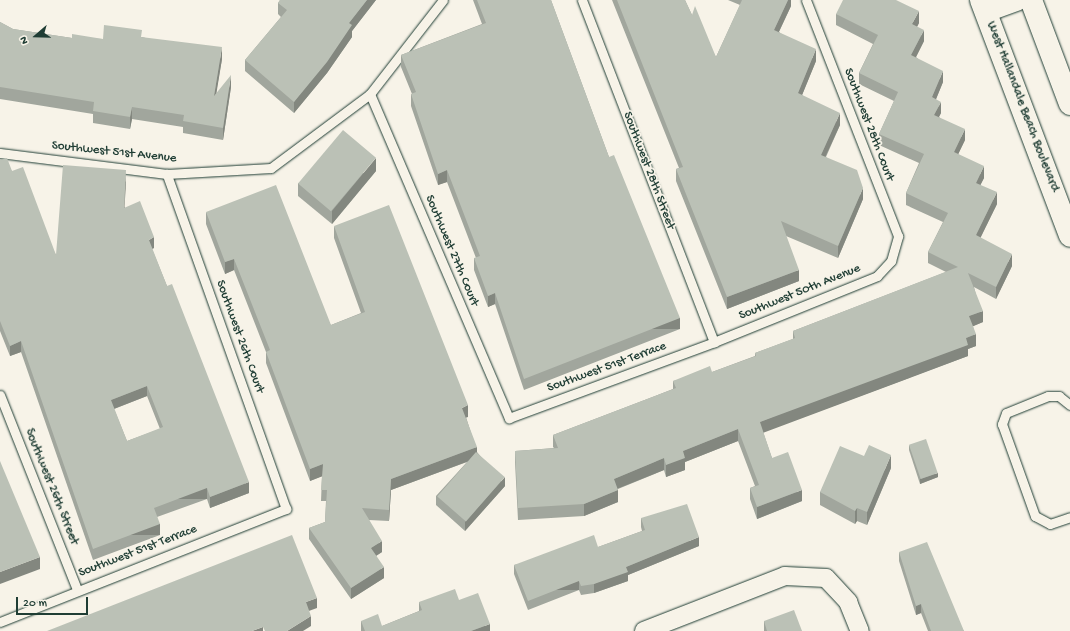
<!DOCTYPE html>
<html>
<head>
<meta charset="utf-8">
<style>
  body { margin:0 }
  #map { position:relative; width:1070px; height:631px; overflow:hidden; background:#f7f3e8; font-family:"Gochi Hand",sans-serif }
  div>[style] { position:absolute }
  .roads { filter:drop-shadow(0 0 1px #1f3d34) drop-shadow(0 0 1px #1f3d34) }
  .service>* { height:9px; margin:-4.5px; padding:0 4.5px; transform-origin:4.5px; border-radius:4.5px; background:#f7f3e8 }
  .minor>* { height:18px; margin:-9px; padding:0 9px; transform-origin:9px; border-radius:9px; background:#f7f3e8 }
  .tertiary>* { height:22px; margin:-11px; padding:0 11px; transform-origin:11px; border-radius:11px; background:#f7f3e8 }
  .primary>* { height:22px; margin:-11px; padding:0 11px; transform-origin:11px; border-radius:11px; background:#f7f3e8 }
  .wall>* { inset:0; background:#a1a69d }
  .shaded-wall>* { inset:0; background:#83877f; transform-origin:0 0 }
  .building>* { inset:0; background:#bbc1b6; transform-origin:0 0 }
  span { translate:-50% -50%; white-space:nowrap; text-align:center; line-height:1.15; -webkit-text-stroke:3.5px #f7f3e8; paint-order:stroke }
  .street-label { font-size:13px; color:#1f3d34 }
  .north { position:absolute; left:16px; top:16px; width:40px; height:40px; -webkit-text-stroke:3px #f7f3e8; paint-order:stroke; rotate:250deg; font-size:11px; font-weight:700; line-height:16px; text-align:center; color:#1f3d34 }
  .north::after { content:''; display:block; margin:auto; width:14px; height:18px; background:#1f3d34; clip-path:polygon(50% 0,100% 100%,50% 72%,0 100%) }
  .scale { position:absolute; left:16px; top:597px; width:72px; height:18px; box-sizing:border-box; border:2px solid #1f3d34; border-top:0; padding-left:5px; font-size:12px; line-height:14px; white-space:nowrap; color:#1f3d34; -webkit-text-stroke:3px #f7f3e8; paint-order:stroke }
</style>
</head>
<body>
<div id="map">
  <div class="roads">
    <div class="service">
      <div style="left:582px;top:0;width:367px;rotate:68.9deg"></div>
      <div style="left:370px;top:94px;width:353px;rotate:66.8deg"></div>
      <div style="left:509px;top:418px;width:219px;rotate:-20.3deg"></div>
      <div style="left:714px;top:342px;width:176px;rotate:-22deg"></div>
      <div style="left:877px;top:276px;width:21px;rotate:-47deg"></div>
      <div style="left:891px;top:261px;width:26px;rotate:-74deg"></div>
      <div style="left:898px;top:236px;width:253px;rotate:-111.3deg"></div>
      <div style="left:0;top:153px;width:168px;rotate:7.2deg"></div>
      <div style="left:167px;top:174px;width:104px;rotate:-3.3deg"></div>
      <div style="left:271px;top:168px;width:124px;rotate:-36.8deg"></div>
      <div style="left:370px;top:94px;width:119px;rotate:-52.2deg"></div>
      <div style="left:0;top:395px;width:209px;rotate:68.4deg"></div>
      <div style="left:1070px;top:405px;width:14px;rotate:-141deg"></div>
      <div style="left:1059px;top:396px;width:11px;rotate:180deg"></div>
      <div style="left:1048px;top:396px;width:45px;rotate:158deg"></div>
      <div style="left:1006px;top:413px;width:12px;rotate:110deg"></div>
      <div style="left:1002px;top:424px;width:98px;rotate:70.3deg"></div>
      <div style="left:1035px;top:516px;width:17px;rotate:28deg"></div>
      <div style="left:1050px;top:524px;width:21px;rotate:-19deg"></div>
      <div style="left:0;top:622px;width:308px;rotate:-21.6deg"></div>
      <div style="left:286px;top:509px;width:356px;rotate:-109.6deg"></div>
    </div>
    <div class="minor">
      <div style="left:644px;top:631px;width:151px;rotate:-21.3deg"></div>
      <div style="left:785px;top:576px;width:41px;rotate:2.8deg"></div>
      <div style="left:826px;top:578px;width:33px;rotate:47deg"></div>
      <div style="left:848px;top:602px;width:31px;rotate:68deg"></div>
    </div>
    <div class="tertiary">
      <div style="left:986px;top:11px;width:33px;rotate:-20deg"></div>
    </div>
    <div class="primary">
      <div style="left:981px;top:0;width:252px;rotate:69.3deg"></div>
      <div style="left:1031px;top:0;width:111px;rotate:69.4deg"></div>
    </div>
  </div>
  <div class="wall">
    <div style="clip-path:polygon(280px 0,376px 0,352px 31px,352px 37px,327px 73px,294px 113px,245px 71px,245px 60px,281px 17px,278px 14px,278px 3px)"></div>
    <div style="clip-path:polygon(473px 0,551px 0,609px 157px,680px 329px,524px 390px,495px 304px,488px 307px,474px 270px,474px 258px,476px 258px,447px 182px,438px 185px,411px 106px,411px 94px,412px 94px,401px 67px,401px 55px,482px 24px)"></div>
    <div style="clip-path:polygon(612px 0,685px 0,692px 15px,716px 57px,740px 5px,728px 0,791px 0,791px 6px,779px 32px,816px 61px,802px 95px,840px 125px,826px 157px,863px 199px,838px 258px,786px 236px,799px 281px,727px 309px,676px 181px,676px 169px,679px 168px)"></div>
    <div style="clip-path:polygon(836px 14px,919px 23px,917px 27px,924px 41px,916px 57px,943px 82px,936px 99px,941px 113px,939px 117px,965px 140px,958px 154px,984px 178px,980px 185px,997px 204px,980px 238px,1012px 266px,996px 299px,974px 287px,983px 322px,973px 326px,976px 346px,968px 349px,968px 356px,763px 432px,772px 458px,802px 501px,757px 519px,750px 499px,750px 488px,755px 486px,738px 441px,685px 462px,685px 470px,666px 477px,664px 470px,618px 489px,618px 502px,584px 516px,518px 520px,515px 462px,515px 451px,554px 448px,553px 447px,553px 435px,673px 389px,673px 381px,712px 372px,755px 356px,755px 353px,793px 339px,793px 331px,946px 272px,928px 263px,928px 252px,943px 222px,906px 205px,906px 193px,919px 163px,879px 145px,879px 134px,894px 101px,859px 84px,859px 73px,873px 44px,836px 25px)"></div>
    <div style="clip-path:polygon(0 22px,13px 29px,72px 38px,103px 39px,142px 37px,222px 59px,216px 93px,231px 87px,223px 140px,183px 133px,183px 127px,132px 119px,130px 129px,93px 123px,93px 114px,0 99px)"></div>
    <div style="clip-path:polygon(evenodd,0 160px,12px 171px,56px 255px,126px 181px,124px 207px,154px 248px,152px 249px,167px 286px,249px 493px,210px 508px,207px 499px,157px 517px,160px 535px,93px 560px,21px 352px,10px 356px,0 331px,0 160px,147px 396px,160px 429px,127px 441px,114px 409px,147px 396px)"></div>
    <div style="clip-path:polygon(376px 171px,332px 224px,298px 196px,298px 183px)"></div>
    <div style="clip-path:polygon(206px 212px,331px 325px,361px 313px,334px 238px,334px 226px,468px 417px,466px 417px,477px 452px,505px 486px,465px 531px,436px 505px,436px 496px,467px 462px,391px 490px,389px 521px,369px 520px,382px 552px,376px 556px,384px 578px,351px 599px,309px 539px,309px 528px,325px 522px,326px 501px,321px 501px,322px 476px,310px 481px,266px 363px,266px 352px,234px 270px,225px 274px,206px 224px)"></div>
    <div style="clip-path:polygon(909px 445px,938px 477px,920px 484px,909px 450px)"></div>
    <div style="clip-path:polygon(891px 468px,867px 525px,857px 521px,855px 524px,820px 505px,820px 492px)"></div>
    <div style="clip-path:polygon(641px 518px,699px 546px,628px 575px,628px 581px,594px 593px,581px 595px,579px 590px,528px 610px,514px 574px,514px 565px,598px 547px,642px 531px,641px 527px)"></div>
    <div style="clip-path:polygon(899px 552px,964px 631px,928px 631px,921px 613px,916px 615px,899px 561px)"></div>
    <div style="clip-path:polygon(459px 600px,490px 631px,361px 631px,361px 621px,382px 626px,419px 611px,419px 602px)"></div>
    <div style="clip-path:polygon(764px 621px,802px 631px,764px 631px)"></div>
  </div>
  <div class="shaded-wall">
    <div style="clip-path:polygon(367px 0,376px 0,352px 31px,352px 37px,327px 73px,294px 113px,294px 102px,349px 23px)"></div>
    <div style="clip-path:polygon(788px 0,791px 0,791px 6px,774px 42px,774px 30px)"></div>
    <div style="clip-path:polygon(919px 11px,919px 23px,912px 36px,912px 24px)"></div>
    <div style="clip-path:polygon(924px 30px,924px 41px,911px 67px,911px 55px)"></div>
    <div style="clip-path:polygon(222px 47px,222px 59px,214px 108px,214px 96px)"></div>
    <div style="clip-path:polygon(816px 49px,816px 61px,798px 105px,798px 93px)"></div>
    <div style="clip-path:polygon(943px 71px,943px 82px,932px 109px,932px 97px)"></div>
    <div style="clip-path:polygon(231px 75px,231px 87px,223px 140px,223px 128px)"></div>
    <div style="clip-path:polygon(941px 102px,941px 113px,934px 126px,934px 115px)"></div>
    <div style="clip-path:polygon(132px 107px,132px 119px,130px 129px,130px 117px)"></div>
    <div style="clip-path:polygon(840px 113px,840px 125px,821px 166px,821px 155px)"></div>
    <div style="clip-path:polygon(965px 129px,965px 140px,954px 163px,954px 152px)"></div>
    <div style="clip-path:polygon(376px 158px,376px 171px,332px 224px,332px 211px)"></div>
    <div style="clip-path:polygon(984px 166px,984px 178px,976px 194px,976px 183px)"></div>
    <div style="clip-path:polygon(126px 170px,126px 181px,124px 218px,124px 208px)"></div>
    <div style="clip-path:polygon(447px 170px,447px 182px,438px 185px,438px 174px)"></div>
    <div style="clip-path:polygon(863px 188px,863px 199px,838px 258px,838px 246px)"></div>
    <div style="clip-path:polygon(997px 192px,997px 204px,976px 247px,976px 235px)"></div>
    <div style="clip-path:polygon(154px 237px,154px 248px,149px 250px,149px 240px)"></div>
    <div style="clip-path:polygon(1012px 254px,1012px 266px,996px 299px,996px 287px)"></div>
    <div style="clip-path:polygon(234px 259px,234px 270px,225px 274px,225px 262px)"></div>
    <div style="clip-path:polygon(799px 270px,799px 281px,727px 309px,727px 297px)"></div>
    <div style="clip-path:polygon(495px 293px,495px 304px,488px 307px,488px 296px)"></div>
    <div style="clip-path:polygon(983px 311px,983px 322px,969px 328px,969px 316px)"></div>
    <div style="left:680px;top:318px;width:11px;height:168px;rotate:90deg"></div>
    <div style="clip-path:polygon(976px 334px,976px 346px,968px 349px,968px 356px,760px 434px,760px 422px)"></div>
    <div style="clip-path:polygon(21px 341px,21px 352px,10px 356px,10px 346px)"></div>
    <div style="clip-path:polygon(147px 386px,147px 396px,111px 410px,111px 400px)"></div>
    <div style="clip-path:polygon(468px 405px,468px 417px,462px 419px,462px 408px)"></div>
    <div style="clip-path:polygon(738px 429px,738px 441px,685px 462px,685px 470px,666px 477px,666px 465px,683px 451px)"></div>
    <div style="clip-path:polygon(477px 447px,477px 458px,391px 490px,389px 521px,389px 510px,391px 479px)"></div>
    <div style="clip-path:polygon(891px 455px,891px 468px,867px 525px,867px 512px)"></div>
    <div style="clip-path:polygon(664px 458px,664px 470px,614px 490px,614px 479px)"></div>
    <div style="clip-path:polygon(323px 464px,323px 476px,310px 481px,310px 469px)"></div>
    <div style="clip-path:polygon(938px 473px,938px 477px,920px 484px,920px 479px)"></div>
    <div style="clip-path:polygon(505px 477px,505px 486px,465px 531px,465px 522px)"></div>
    <div style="clip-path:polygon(249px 482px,249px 493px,210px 508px,210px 497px)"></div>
    <div style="left:207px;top:488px;width:11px;height:57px;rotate:90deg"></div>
    <div style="clip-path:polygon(618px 490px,618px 502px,584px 516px,584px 504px)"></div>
    <div style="clip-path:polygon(802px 490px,802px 501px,757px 519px,757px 507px)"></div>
    <div style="clip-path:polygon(857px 508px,857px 521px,855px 524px,855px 511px)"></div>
    <div style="left:160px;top:524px;width:11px;height:72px;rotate:90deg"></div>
    <div style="clip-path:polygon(699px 537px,699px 546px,628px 575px,628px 581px,594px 593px,594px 584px,626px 567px)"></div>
    <div style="clip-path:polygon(382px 541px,382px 552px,371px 559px,371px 548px)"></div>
    <div style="clip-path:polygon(40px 557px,40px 569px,0 584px,0 572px)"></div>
    <div style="clip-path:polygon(384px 567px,384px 578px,351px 599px,351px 588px)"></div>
    <div style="left:579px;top:581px;width:9px;height:55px;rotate:90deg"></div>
    <div style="clip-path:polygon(317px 598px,317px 608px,306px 612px,306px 602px)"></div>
    <div style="clip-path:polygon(921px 604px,921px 613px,916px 615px,916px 606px)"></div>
    <div style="clip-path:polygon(311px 616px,311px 626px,303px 631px,287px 631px)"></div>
    <div style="clip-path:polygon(490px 624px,490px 631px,471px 631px)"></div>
    <div style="clip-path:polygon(263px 627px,263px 631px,252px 631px)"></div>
  </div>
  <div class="building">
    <div style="clip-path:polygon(280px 0,367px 0,349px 23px,352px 25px,327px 62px,294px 102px,245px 60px,287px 10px,278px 3px)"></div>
    <div style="clip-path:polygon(477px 0,551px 0,609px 157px,614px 155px,680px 318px,524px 379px,495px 293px,488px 296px,474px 258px,480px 256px,447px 170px,438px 174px,411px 94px,416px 92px,401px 55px,486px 23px)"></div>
    <div style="clip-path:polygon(617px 0,685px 0,692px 15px,695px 6px,716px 57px,742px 0,788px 0,774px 30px,816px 49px,798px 93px,840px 113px,821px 155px,857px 170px,863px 188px,838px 246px,781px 221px,799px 270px,727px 297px,676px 169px,683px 167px)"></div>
    <div style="clip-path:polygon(843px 0,896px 0,919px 11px,912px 24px,924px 30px,911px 55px,943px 71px,932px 97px,941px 102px,934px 115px,965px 129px,954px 152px,984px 166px,976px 183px,997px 192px,976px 235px,1012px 254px,996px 287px,968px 273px,983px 311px,969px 316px,976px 334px,966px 338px,968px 345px,760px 422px,772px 458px,788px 452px,802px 490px,757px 507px,750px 488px,759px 485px,738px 429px,683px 451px,685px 458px,666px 465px,664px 458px,614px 479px,618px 490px,584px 504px,518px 508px,515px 451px,558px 448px,553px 435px,676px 388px,673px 381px,710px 366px,712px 372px,756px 356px,755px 353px,795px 338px,793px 331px,958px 267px,928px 252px,948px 213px,906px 193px,924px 154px,879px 134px,898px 92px,859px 73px,878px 35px,836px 14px)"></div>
    <div style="clip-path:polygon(0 22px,13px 29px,72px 38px,72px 34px,103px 39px,104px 25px,142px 30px,141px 37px,222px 47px,214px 96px,231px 75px,223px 128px,183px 121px,184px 115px,132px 107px,130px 117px,93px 111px,94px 102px,0 87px)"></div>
    <div style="left:343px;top:130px;width:43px;height:70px;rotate:40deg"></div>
    <div style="clip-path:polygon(evenodd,7px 158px,12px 171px,23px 167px,56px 255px,63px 165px,126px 170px,124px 208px,140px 201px,154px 237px,149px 240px,167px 286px,172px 284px,249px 482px,210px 497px,207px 488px,154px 508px,160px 524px,93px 549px,21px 341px,10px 346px,0 321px,0 160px,7px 158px,147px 386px,163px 427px,127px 441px,111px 400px,147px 386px)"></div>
    <div style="clip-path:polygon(276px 185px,331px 325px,365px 312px,334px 226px,389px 205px,468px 405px,462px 408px,477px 447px,391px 479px,389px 510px,362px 508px,382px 541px,371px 548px,384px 567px,351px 588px,309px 528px,325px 522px,327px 490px,321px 490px,323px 464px,310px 469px,266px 352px,270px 350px,234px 259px,225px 262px,206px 212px)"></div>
    <div style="left:926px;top:439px;width:36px;height:18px;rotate:71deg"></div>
    <div style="clip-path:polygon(869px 445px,891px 455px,867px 512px,857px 508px,855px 511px,820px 492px,840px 446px,864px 456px)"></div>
    <div style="left:476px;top:452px;width:38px;height:59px;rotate:41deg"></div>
    <div style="clip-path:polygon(0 461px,40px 557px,0 572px)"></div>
    <div style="clip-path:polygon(687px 504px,699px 537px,626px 567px,628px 572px,594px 584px,581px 586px,579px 581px,528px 601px,514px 565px,594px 535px,598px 547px,645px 530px,641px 518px)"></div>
    <div style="clip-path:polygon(292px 535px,317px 598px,306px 602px,311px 616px,287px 631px,265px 631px,263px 627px,252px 631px,47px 631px)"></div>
    <div style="clip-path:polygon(927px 542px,964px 631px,931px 631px,921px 604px,916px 606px,899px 552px)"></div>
    <div style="clip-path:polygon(455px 589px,459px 600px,478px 593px,490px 624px,471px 631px,365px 631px,361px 621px,378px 614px,382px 626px,422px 610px,419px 602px)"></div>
    <div style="clip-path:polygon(794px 610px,802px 631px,767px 631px,764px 621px)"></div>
  </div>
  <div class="street-label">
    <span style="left:1022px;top:107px;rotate:69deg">West Hallandale Beach Boulevard</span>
    <span style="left:868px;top:125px;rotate:69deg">Southwest 28th Court</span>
    <span style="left:114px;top:153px;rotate:6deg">Southwest 51st Avenue</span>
    <span style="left:648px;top:171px;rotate:69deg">Southwest 28th Street</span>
    <span style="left:451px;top:251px;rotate:67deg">Southwest 27th Court</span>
    <span style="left:800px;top:293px;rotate:-22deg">Southwest 50th Avenue</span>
    <span style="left:239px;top:337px;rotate:70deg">Southwest 26th Court</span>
    <span style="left:607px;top:368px;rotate:-20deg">Southwest 51st Terrace</span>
    <span style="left:51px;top:487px;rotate:68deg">Southwest 26th Street</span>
    <span style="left:138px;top:552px;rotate:-21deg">Southwest 51st Terrace</span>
  </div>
  <div class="north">N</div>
  <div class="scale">20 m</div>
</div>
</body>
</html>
